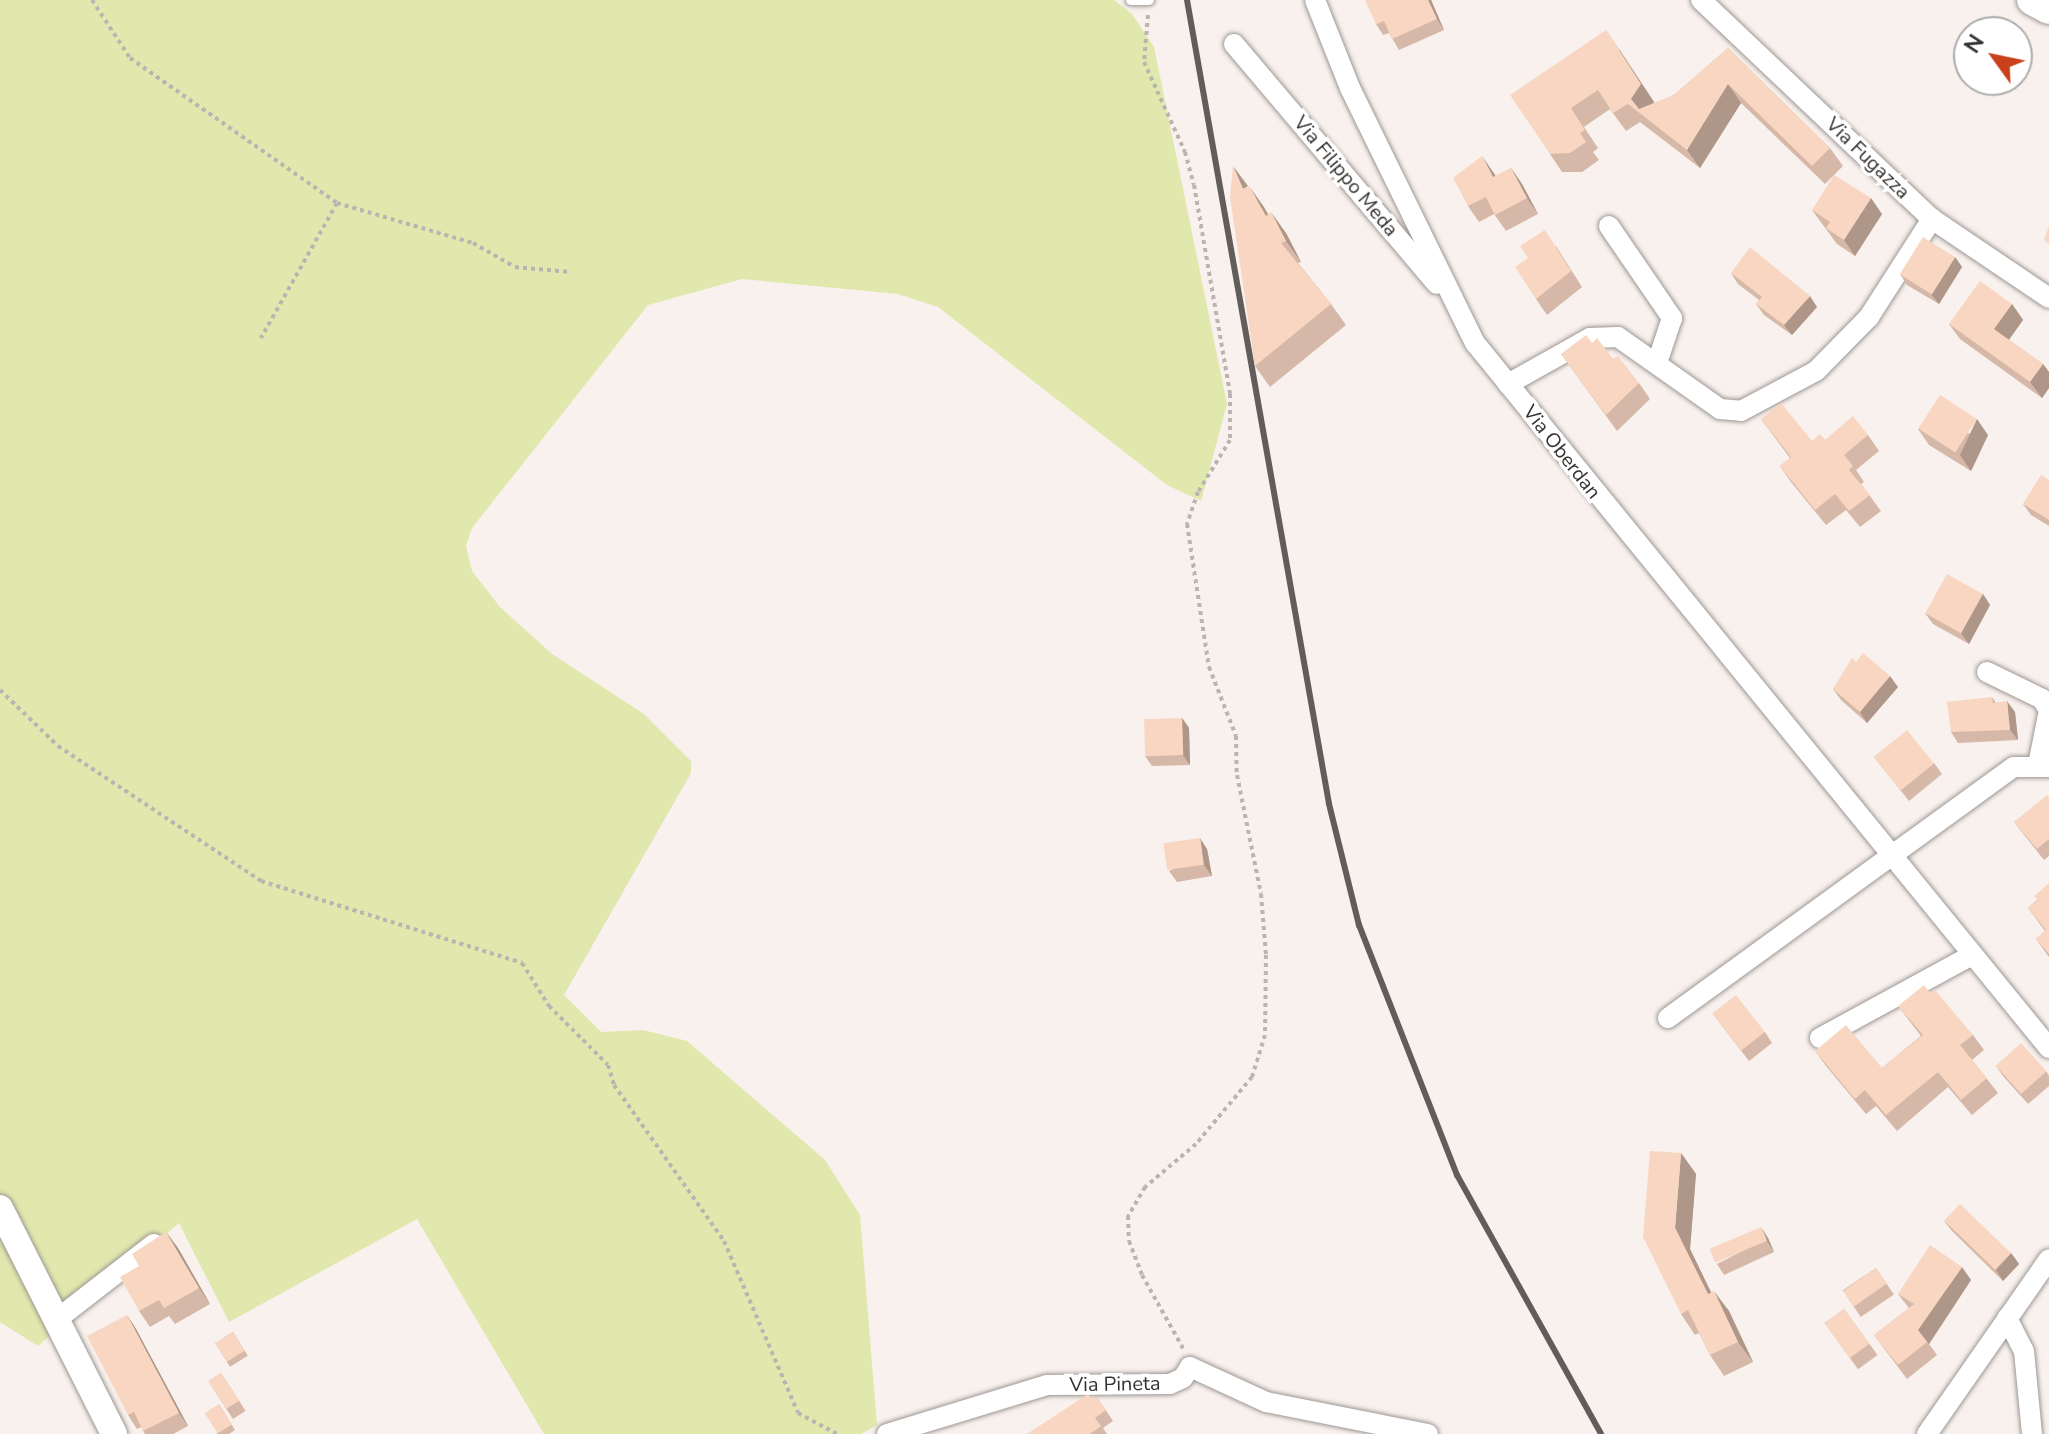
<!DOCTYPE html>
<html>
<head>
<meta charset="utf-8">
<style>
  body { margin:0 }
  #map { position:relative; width:2049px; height:1434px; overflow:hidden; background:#f8f1ed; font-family:"Nunito Sans",sans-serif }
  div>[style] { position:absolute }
  .green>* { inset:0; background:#e1e8ad }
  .path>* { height:4px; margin-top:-2px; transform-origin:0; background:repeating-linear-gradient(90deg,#bbb5b2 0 4px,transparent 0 8px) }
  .roads { filter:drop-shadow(0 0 2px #9d9794) drop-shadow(0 0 2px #9d9794) }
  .service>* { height:10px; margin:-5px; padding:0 5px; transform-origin:5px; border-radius:5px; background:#fff }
  .minor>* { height:20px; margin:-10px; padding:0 10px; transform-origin:10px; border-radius:10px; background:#fff }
  .tertiary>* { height:26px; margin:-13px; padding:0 13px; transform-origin:13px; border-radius:13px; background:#fff }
  .secondary>* { height:30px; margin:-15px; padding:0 15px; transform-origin:15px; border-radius:15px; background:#fff }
  .rail>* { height:6px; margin:-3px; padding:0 3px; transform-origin:3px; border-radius:3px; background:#615d5b }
  .wall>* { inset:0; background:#d5b8a7; transform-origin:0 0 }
  .shaded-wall>* { inset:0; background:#ae9688 }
  .building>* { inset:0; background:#f8d6c2; transform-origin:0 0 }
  span { translate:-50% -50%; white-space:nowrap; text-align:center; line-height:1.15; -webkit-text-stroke:7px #fff; paint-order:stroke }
  .street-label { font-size:20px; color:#343130 }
  .north { position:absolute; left:1953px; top:16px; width:80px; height:80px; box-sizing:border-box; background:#fff; border:2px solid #aeadac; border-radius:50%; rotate:303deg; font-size:22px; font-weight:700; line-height:32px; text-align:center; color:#343130 }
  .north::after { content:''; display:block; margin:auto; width:28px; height:36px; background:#c9401b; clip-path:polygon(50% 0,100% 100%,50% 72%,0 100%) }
</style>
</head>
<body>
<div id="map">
  <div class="green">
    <div style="clip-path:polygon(0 0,1114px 0,1132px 14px,1154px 47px,1227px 404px,1201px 501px,1167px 485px,938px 307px,898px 294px,742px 279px,648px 305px,472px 528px,466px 546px,472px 571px,500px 607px,552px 654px,644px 714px,691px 761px,691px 773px,564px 995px,601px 1032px,643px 1030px,687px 1041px,825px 1160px,860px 1215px,877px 1425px,861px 1434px,544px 1434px,417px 1219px,229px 1322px,179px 1223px,38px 1346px,0 1322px)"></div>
  </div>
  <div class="path">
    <div style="left:92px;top:0;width:69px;rotate:56.8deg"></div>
    <div style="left:130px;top:58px;width:253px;rotate:35deg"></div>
    <div style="left:337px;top:203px;width:155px;rotate:119.4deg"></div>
    <div style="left:1148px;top:15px;width:47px;rotate:94.9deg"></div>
    <div style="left:1144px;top:62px;width:99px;rotate:65.5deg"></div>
    <div style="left:1185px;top:152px;width:34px;rotate:75deg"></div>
    <div style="left:1194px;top:185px;width:212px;rotate:80.2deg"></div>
    <div style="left:1230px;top:394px;width:46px;rotate:90deg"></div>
    <div style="left:1230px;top:440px;width:61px;rotate:121.6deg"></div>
    <div style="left:1198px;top:492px;width:34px;rotate:109deg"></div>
    <div style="left:1187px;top:524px;width:145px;rotate:81.3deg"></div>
    <div style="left:1209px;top:667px;width:74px;rotate:68.6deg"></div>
    <div style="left:1236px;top:736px;width:39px;rotate:89deg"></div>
    <div style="left:1237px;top:775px;width:121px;rotate:78.6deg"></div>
    <div style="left:1261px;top:894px;width:61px;rotate:85.3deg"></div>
    <div style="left:1266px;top:955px;width:80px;rotate:90.7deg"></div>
    <div style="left:1265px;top:1035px;width:44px;rotate:107.2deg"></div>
    <div style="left:1252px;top:1077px;width:87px;rotate:129.9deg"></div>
    <div style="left:1196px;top:1144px;width:67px;rotate:139.9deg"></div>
    <div style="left:1145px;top:1187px;width:34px;rotate:120deg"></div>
    <div style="left:1128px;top:1216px;width:25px;rotate:88deg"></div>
    <div style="left:1129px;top:1241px;width:36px;rotate:69deg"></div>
    <div style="left:1142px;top:1275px;width:86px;rotate:60.8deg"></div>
    <div style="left:337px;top:203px;width:142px;rotate:16.4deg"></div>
    <div style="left:473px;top:243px;width:48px;rotate:29.7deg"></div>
    <div style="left:515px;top:267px;width:55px;rotate:5.2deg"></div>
    <div style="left:0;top:690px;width:81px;rotate:44deg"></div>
    <div style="left:58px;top:746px;width:244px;rotate:33.6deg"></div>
    <div style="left:261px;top:881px;width:274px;rotate:17.4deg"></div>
    <div style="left:522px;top:963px;width:51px;rotate:57.9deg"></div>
    <div style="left:549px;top:1006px;width:83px;rotate:45deg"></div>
    <div style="left:608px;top:1065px;width:21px;rotate:73deg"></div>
    <div style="left:614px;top:1085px;width:191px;rotate:54.8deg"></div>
    <div style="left:724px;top:1241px;width:187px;rotate:66.7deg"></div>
    <div style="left:798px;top:1413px;width:44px;rotate:28.3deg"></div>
  </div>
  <div class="roads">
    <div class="service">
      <div style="left:1131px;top:0;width:18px"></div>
    </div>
    <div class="minor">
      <div style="left:1315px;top:0;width:95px;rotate:68.3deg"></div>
      <div style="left:1350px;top:88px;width:284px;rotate:63.9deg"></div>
      <div style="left:1475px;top:343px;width:909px;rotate:50.85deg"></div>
      <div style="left:1701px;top:0;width:318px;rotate:43.5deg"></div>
      <div style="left:1932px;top:219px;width:141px;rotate:34deg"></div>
      <div style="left:1234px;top:44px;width:314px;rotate:49.8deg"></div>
      <div style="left:1609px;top:226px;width:112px;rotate:55.6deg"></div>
      <div style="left:1672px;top:318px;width:44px;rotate:108.4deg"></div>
      <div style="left:1508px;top:384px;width:94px;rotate:-29.3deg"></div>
      <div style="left:1590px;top:338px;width:28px;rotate:-2deg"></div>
      <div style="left:1618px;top:337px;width:125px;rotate:35.2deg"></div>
      <div style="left:1720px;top:409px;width:21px;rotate:5deg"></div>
      <div style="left:1741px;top:411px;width:85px;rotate:-28.1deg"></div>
      <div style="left:1816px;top:371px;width:76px;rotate:-45.5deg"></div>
      <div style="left:1869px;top:317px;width:117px;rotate:-57.3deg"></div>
      <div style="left:1987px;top:672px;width:61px;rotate:26.1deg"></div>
      <div style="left:2042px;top:699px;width:13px;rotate:58deg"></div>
      <div style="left:2049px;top:710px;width:51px;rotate:101.3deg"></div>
      <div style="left:2039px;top:760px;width:12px;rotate:35deg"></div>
      <div style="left:1668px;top:1018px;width:427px;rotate:-36deg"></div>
      <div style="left:2014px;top:767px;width:35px"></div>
      <div style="left:1820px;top:1038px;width:173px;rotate:-28.6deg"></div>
      <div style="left:2007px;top:1318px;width:37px;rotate:63deg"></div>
      <div style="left:2024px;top:1351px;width:83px;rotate:84.5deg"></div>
      <div style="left:56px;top:1320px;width:124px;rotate:-37.8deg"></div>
      <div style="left:887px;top:1434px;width:167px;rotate:-17deg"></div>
      <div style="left:1047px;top:1385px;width:123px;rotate:-0.5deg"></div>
      <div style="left:1170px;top:1384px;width:14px;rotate:-25deg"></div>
      <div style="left:1183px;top:1378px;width:13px;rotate:-58deg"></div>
      <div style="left:1190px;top:1367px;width:84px;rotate:24.7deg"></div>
      <div style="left:1266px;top:1402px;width:165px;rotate:11.2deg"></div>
      <div style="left:1927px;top:1434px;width:213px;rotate:-55.1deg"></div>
    </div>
    <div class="tertiary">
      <div style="left:0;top:1208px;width:253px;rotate:63.2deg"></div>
    </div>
    <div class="secondary">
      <div style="left:2032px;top:0;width:19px;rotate:28deg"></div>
    </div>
  </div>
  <div class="rail">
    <div style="left:1187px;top:0;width:816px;rotate:79.98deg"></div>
    <div style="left:1329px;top:804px;width:125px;rotate:76.1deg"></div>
    <div style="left:1359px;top:925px;width:269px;rotate:68.6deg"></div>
    <div style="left:1457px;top:1175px;width:296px;rotate:60.9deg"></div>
  </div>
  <div class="wall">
    <div style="clip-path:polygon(1431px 0,1444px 30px,1399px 50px,1389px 33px,1383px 35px,1376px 24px)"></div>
    <div style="clip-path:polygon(1606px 30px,1654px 102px,1653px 104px,1674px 95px,1728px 48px,1830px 148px,1843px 166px,1825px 184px,1741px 103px,1700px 168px,1640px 122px,1626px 131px,1610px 109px,1584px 127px,1598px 148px,1593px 152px,1599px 160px,1582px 172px,1562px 172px,1550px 154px)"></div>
    <div style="clip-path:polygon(1511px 168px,1522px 184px,1538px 214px,1506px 231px,1494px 214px,1479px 222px,1468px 206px,1493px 172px,1496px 176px)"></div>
    <div style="clip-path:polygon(1248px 187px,1268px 215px,1286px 233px,1301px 262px,1298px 263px,1331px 304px,1346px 325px,1270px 387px,1255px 366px)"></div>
    <div style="clip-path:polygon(1812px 210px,1882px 214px,1855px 256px,1837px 244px)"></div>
    <div style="clip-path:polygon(1556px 246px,1582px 287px,1547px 315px,1536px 299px,1528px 258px)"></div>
    <div style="clip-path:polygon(1955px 257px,1962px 267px,1939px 304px,1907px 285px,1900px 274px)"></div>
    <div style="clip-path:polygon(1731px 273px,1817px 307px,1792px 335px,1764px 315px,1756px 304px,1759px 300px,1738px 284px)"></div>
    <div style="clip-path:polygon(2012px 304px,2023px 320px,2009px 340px,2043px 364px,2049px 372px,2049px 388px,2042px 398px,1960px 339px,1949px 324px)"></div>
    <div style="clip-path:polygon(1592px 343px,1613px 359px,1639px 383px,1650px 399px,1617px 431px,1561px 354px)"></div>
    <div style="clip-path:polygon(1761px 419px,1812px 441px,1868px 435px,1879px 451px,1856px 470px,1864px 482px,1861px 484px,1881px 511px,1860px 527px,1846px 510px,1826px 525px,1791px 482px,1780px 466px,1790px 458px)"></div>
    <div style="clip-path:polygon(1918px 429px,1988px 435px,1971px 471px,1929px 445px)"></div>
    <div style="clip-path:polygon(2049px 480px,2049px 526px,2031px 515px,2023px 504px)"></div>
    <div style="clip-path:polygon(1983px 594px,1990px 605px,1969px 644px,1933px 624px,1925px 613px)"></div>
    <div style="clip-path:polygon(1856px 662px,1898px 687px,1867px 723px,1841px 700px,1833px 689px)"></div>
    <div style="clip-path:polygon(1992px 697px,1996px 703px,2015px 712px,2018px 740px,1958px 743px,1951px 732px)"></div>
    <div style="clip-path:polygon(1182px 718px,1189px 728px,1190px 765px,1152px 766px,1145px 756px)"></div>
    <div style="clip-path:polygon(1874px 757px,1934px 763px,1942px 774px,1909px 801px)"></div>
    <div style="clip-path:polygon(2049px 797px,2049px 856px,2044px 860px,2014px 822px)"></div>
    <div style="clip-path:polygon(1207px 849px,1212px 876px,1177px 882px,1169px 871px)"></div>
    <div style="clip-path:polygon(2049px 883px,2049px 957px,2036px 939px,2045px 931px,2028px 908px,2037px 900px)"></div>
    <div style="clip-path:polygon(1931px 994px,1973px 1035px,1984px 1050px,1972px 1060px,1998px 1093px,1972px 1115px,1948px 1087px,1897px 1131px,1876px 1106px,1866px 1114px,1826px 1066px,1815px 1051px,1882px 1068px,1921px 1036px,1898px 1006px)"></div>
    <div style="clip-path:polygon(1712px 1013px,1765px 1032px,1772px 1043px,1749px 1061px)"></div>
    <div style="clip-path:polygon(1996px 1066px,2046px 1071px,2049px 1076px,2049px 1086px,2028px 1104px,2003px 1076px)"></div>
    <div style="clip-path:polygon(1681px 1153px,1696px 1174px,1690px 1249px,1711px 1292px,1729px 1311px,1753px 1362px,1724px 1376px,1710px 1355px,1699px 1333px,1695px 1335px,1681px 1314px)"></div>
    <div style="clip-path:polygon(1944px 1221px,2011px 1253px,2019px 1264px,2003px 1281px,1952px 1231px)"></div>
    <div style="clip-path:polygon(166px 1232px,178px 1248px,210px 1304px,175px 1324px,169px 1316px,150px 1327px,139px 1311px,139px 1266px)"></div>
    <div style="clip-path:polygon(1768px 1238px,1774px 1252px,1724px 1275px,1717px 1264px)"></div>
    <div style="left:1876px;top:1268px;width:32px;height:40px;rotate:56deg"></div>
    <div style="clip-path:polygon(1971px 1280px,1929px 1344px,1937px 1355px,1907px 1379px,1874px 1335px,1909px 1308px,1898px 1294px)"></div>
    <div style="left:1844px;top:1309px;width:57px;height:24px;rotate:54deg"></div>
    <div style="clip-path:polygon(127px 1315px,136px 1329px,188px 1426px,173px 1434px,145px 1434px,141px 1427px,137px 1429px,128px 1415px)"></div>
    <div style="left:233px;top:1332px;width:28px;height:21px;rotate:58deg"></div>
    <div style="left:221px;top:1373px;width:45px;height:15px;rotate:57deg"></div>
    <div style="clip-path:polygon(1097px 1397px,1113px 1421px,1103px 1428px,1107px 1434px,1027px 1434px)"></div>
    <div style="clip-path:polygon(219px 1404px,235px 1430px,229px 1434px,217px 1434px)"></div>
  </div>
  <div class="shaded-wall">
    <div style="clip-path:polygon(1428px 0,1431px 0,1444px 30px,1437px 19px)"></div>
    <div style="clip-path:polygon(1619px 49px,1654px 102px,1644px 117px,1631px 99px)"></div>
    <div style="clip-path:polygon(1728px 84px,1741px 103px,1700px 168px,1687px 150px)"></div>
    <div style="clip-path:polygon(1482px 156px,1493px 172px,1504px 193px,1493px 177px)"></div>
    <div style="clip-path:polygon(1233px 166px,1248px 186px,1243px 189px)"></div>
    <div style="clip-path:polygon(1511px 168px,1522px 184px,1538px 214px,1527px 198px)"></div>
    <div style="clip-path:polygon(1249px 186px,1264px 207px,1281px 237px,1266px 216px)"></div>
    <div style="clip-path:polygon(1871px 198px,1882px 214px,1855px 256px,1844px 240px)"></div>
    <div style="clip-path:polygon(1271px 212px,1286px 233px,1301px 262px,1286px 241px)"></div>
    <div style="clip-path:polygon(1955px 257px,1962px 267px,1939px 304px,1931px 294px)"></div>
    <div style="clip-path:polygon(1810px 296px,1817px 307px,1792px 335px,1784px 325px)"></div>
    <div style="clip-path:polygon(2012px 304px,2023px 320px,2005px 345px,1994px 329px)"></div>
    <div style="clip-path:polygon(2043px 364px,2049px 372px,2049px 388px,2042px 398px,2030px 382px)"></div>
    <div style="clip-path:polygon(1977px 419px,1988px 435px,1971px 471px,1960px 455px)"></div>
    <div style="clip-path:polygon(1983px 594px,1990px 605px,1969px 644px,1961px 633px)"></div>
    <div style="clip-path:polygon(1890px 676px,1898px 687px,1867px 723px,1860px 712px)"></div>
    <div style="clip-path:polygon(2007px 701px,2015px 712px,2018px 740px,2010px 730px)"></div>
    <div style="clip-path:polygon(1182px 718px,1189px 728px,1190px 765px,1183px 755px)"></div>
    <div style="clip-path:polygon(1200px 838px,1207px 849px,1212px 876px,1204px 865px)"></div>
    <div style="clip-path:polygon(1681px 1153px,1696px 1174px,1690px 1249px,1722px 1315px,1708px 1294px,1675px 1228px)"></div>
    <div style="clip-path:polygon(1761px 1227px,1768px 1238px,1774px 1252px,1767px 1241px)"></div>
    <div style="clip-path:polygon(166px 1232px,178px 1248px,210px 1304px,199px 1288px)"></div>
    <div style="clip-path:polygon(2011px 1253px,2019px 1264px,2003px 1281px,1996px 1270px)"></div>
    <div style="clip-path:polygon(1962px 1267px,1971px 1280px,1929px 1344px,1918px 1330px)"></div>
    <div style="clip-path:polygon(1714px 1291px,1729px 1311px,1753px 1362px,1738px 1342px)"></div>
    <div style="clip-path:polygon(127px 1315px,136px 1329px,188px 1426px,179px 1413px)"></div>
  </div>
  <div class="building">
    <div style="clip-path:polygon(1365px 0,1428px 0,1437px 19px,1392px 39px,1384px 21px,1376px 24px)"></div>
    <div style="clip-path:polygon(1606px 30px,1641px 84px,1631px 99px,1639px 109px,1674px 95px,1728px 48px,1830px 148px,1812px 166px,1728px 84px,1687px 150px,1628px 104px,1613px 113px,1598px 90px,1571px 108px,1585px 130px,1580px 133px,1586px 142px,1570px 153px,1550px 154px,1510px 95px)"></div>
    <div style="clip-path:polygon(1482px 156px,1493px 177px,1511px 168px,1527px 198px,1495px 215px,1486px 197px,1468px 206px,1453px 178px)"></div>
    <div style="clip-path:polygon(1233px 166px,1243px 189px,1249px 186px,1266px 216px,1271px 212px,1286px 241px,1281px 243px,1331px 304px,1255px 366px,1230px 197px)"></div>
    <div style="clip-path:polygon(1834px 175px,1871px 198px,1844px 240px,1826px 228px,1830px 222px,1812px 210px)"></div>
    <div style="clip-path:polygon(2049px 226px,2049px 244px,2044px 240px)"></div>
    <div style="clip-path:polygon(1545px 230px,1571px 271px,1536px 299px,1515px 267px,1528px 258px,1520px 246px)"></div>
    <div style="left:1923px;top:237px;width:38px;height:44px;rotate:32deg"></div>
    <div style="clip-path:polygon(1750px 247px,1810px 296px,1784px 325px,1756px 304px,1762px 297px,1731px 273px)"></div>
    <div style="clip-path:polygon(1980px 281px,2012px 304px,1994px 329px,2043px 364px,2030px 382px,1949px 324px)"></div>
    <div style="clip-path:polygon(1586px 335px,1592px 343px,1597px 338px,1613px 359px,1618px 356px,1639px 383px,1606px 415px,1561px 354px)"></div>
    <div style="left:1940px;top:395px;width:44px;height:40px;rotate:33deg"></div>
    <div style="clip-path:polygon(1781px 403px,1812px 441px,1820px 434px,1825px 440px,1853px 416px,1868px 435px,1844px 455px,1853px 466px,1849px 470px,1870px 495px,1849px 511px,1835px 494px,1815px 510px,1780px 466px,1791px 457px,1761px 419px)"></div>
    <div style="clip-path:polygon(2041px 475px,2049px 480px,2049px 520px,2023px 504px)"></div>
    <div style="left:1947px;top:574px;width:41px;height:45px;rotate:29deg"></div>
    <div style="clip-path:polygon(1863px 653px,1890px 676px,1860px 712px,1833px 689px,1852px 658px,1856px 662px)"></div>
    <div style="clip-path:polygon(1992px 697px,1993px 703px,2007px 701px,2010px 730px,1951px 732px,1947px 702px)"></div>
    <div style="left:1182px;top:718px;width:37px;height:38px;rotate:88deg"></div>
    <div style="left:1907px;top:730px;width:43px;height:43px;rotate:51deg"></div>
    <div style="clip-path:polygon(2047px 795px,2049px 797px,2049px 839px,2037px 849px,2014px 822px)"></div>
    <div style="left:1200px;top:838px;width:27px;height:37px;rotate:82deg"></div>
    <div style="clip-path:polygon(2049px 883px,2049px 954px,2036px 939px,2046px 930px,2028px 908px,2038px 900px,2034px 896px)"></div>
    <div style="clip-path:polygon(1924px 985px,1931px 994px,1935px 990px,1973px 1035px,1960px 1045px,1987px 1078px,1961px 1100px,1938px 1072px,1886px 1115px,1865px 1090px,1855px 1099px,1815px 1051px,1846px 1025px,1882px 1068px,1923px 1035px,1898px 1006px)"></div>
    <div style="left:1736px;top:995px;width:47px;height:30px;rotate:52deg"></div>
    <div style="left:2021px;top:1043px;width:38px;height:34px;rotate:48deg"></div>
    <div style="clip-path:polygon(1650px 1151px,1681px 1153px,1675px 1228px,1708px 1294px,1714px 1291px,1738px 1342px,1710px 1355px,1688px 1310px,1681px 1314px,1643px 1237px)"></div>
    <div style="left:1960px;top:1204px;width:71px;height:23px;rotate:44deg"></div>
    <div style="left:1761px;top:1227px;width:15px;height:56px;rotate:67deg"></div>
    <div style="clip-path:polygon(166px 1232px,199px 1288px,164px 1308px,159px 1300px,139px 1311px,120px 1277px,139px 1266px,132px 1254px)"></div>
    <div style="clip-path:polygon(1930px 1245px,1962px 1267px,1918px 1330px,1927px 1342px,1898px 1365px,1874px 1335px,1914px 1304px,1898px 1294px)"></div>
    <div style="left:1876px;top:1268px;width:19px;height:40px;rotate:55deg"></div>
    <div style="left:1844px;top:1309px;width:43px;height:24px;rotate:54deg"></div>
    <div style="clip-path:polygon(127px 1315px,179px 1413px,143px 1431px,134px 1412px,128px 1415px,87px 1336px)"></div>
    <div style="left:233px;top:1332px;width:22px;height:21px;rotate:58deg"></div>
    <div style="left:221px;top:1373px;width:33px;height:15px;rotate:57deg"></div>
    <div style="clip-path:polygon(1088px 1394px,1092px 1400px,1097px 1397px,1106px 1410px,1095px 1418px,1101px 1426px,1090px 1434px,1027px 1434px)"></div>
    <div style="left:219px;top:1404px;width:24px;height:17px;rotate:57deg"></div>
  </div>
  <div class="street-label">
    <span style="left:1868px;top:158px;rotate:44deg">Via Fugazza</span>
    <span style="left:1346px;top:176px;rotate:50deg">Via Filippo Meda</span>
    <span style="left:1562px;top:452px;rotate:52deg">Via Oberdan</span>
    <span style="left:1115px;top:1384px;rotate:-1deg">Via Pineta</span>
  </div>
  <div class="north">N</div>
</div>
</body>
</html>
